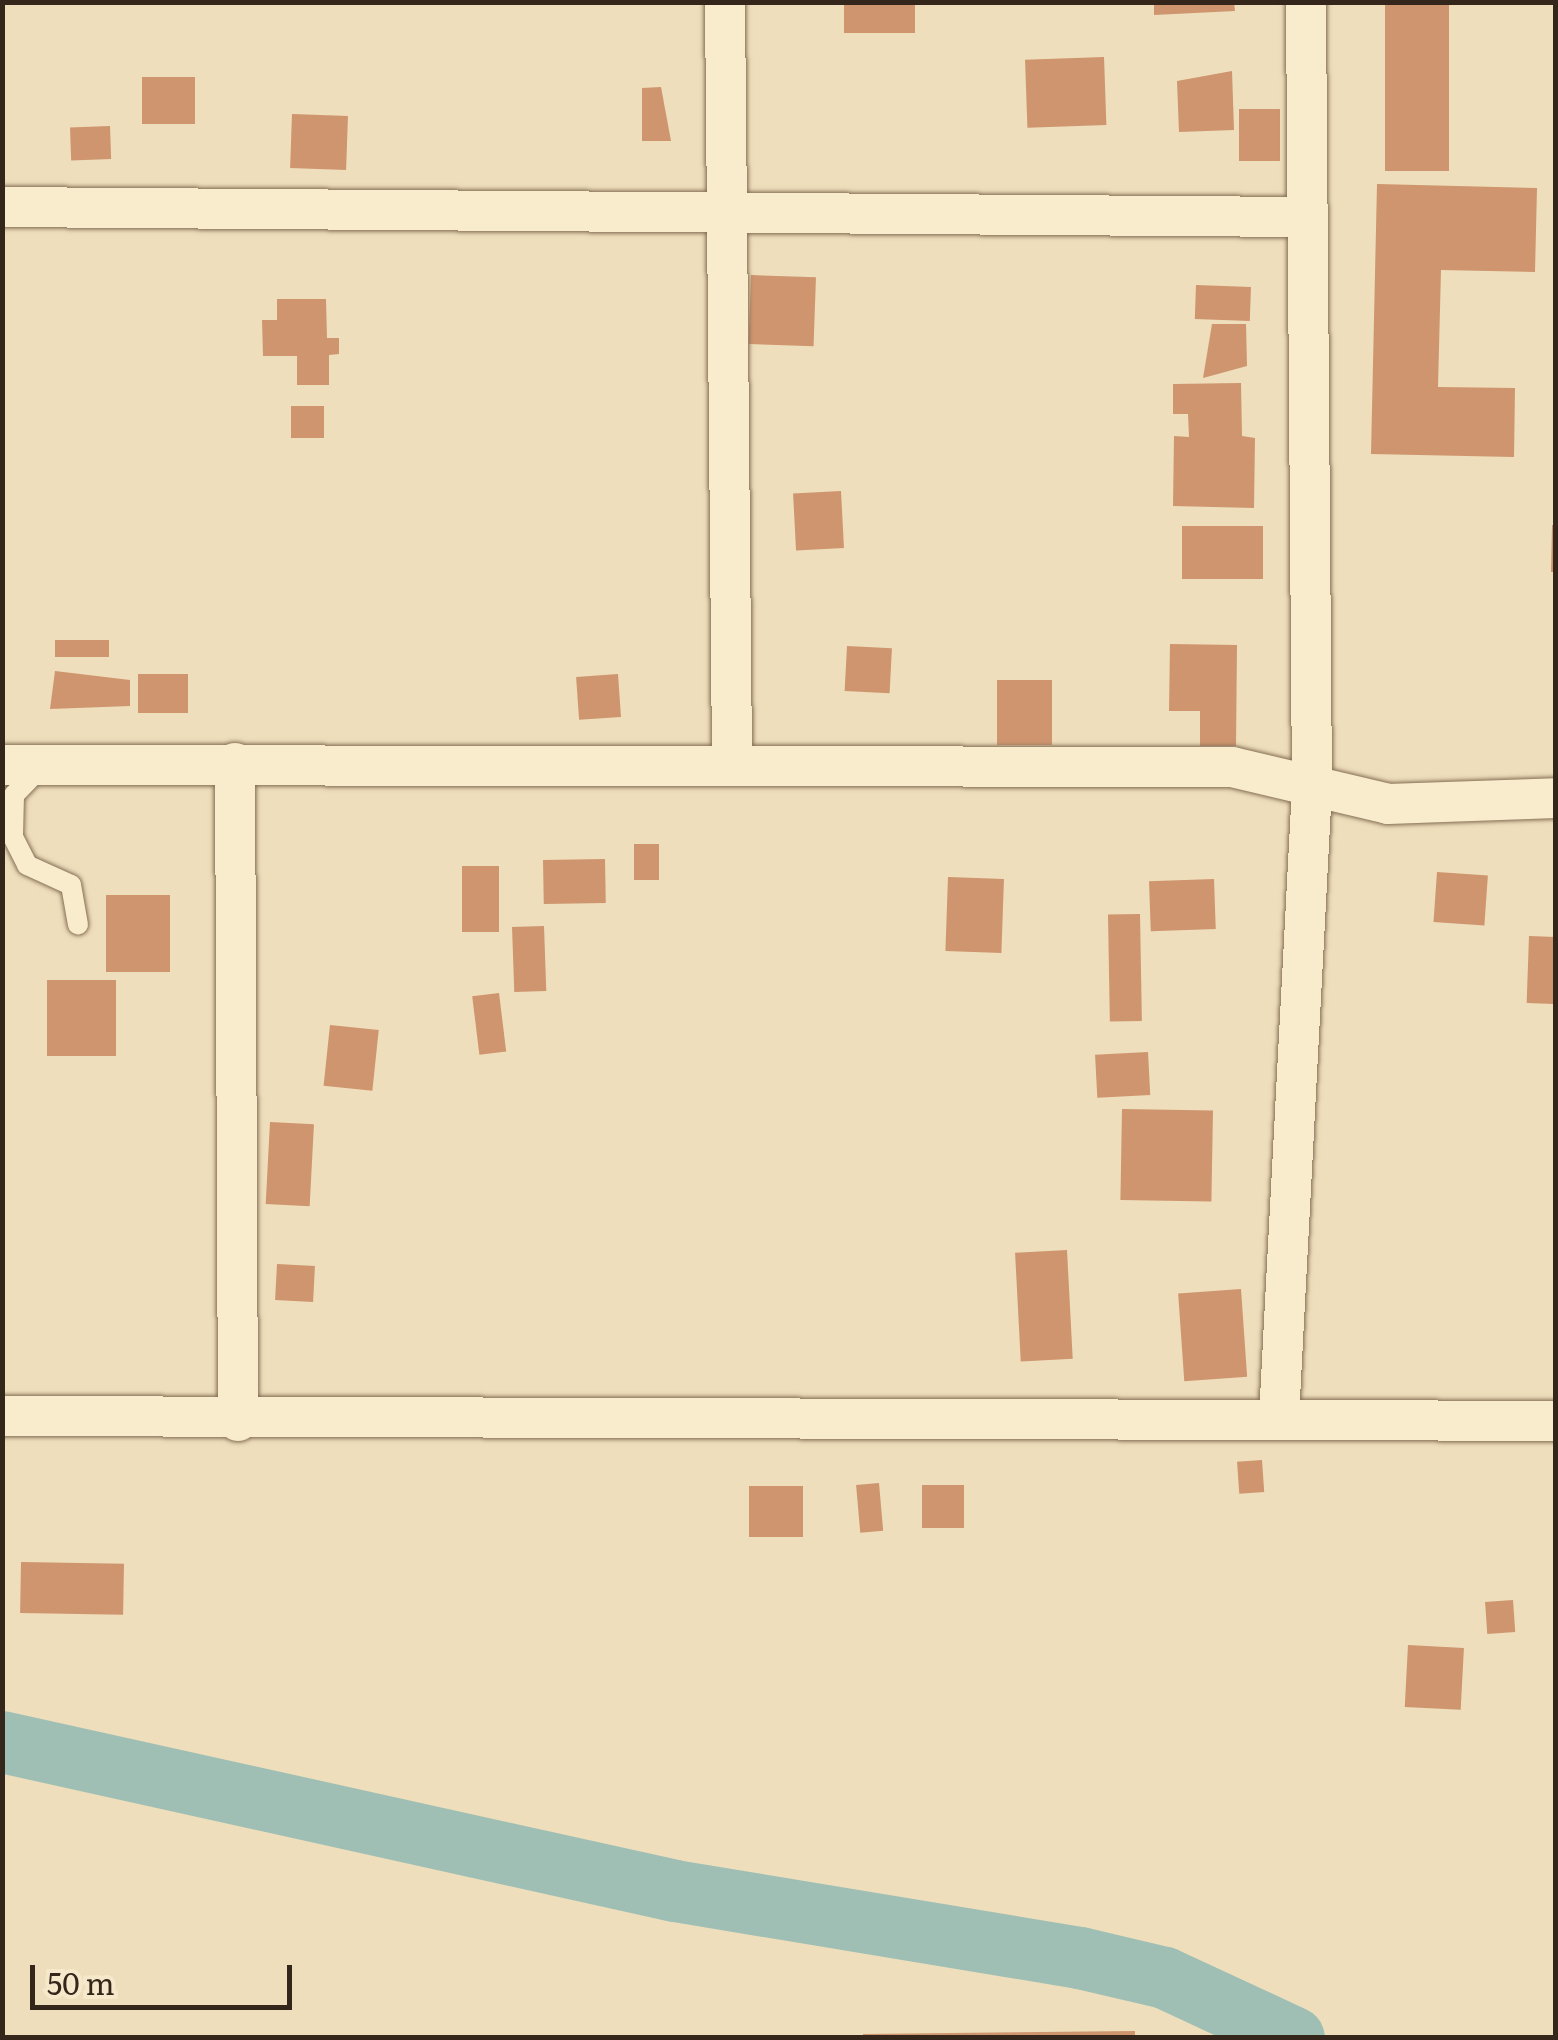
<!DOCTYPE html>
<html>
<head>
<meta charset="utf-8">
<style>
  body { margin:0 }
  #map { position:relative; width:1558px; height:2040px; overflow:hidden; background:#eedebb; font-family:Literata,serif }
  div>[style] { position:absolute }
  .river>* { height:62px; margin:-31px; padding:0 31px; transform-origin:31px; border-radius:31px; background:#9fbfb5 }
  .building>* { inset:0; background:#ce956f; transform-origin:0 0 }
  .roads { filter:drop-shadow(0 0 2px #856e55) drop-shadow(0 0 2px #856e55) }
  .service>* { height:20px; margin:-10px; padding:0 10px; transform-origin:10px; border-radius:10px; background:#f9eccd }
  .minor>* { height:40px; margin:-20px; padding:0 20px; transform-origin:20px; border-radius:20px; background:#f9eccd }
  span { translate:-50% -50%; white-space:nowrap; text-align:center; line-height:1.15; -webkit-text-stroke:8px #f6e8ca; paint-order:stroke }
  .frame { position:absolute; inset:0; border:5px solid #34261a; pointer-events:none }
  .scale { position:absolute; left:30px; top:1965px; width:262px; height:45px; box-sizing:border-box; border:5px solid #34261a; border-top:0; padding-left:12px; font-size:30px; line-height:35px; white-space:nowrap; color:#34261a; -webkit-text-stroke:8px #f6e8ca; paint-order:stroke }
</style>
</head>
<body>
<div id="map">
  <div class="river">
    <div style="left:2px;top:1742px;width:689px;rotate:12.48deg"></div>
    <div style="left:675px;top:1891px;width:411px;rotate:9.4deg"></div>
    <div style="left:1080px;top:1958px;width:87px;rotate:13.2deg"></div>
    <div style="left:1165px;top:1978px;width:142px;rotate:24.9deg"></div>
  </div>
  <div class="building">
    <div style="left:844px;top:2px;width:71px;height:31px"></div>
    <div style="clip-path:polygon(1154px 2px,1234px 2px,1235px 11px,1154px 15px)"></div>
    <div style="left:1385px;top:2px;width:64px;height:169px"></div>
    <div style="left:1104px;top:57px;width:68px;height:79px;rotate:88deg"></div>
    <div style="clip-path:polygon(1232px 71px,1234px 130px,1179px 132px,1177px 81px)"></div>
    <div style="left:142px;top:77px;width:53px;height:47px"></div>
    <div style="clip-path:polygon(661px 87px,671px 141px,642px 141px,642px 88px)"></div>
    <div style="left:1239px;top:109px;width:41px;height:52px"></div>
    <div style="left:292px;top:114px;width:56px;height:54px;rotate:2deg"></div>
    <div style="left:110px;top:126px;width:33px;height:40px;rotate:88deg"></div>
    <div style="clip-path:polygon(1377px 184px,1537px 188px,1535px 272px,1441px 270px,1438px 387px,1515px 388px,1514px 457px,1371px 454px)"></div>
    <div style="left:751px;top:275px;width:65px;height:69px;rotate:2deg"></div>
    <div style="left:1196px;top:285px;width:55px;height:34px;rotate:2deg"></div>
    <div style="clip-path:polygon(277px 299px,326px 299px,327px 338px,339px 338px,339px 354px,329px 355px,329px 385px,297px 385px,297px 356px,263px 356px,262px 320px,277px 320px)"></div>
    <div style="clip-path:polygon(1212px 324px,1246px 324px,1247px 366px,1203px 378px)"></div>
    <div style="clip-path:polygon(1241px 383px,1242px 436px,1255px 438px,1254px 508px,1173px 506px,1174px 436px,1189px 437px,1188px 414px,1173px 414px,1173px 384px)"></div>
    <div style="left:291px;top:406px;width:33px;height:32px"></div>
    <div style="left:841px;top:491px;width:57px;height:48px;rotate:87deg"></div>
    <div style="clip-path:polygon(1552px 525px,1556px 525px,1556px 572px,1551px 572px)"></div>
    <div style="left:1263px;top:526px;width:53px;height:81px;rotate:90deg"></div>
    <div style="left:55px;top:640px;width:54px;height:17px"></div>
    <div style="clip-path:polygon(1170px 644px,1237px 645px,1236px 746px,1200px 746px,1200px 711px,1169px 711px)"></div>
    <div style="left:847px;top:646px;width:45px;height:45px;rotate:3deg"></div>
    <div style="clip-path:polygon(55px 671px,130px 680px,130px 706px,50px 709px)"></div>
    <div style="left:138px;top:674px;width:50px;height:39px"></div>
    <div style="left:618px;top:674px;width:43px;height:42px;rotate:86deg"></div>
    <div style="left:997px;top:680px;width:55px;height:65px"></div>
    <div style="left:634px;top:844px;width:25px;height:36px"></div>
    <div style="left:605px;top:859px;width:44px;height:62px;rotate:89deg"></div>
    <div style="left:462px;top:866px;width:37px;height:66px"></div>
    <div style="left:1437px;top:872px;width:51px;height:50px;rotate:4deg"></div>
    <div style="left:948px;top:877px;width:56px;height:74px;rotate:2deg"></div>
    <div style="left:1214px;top:879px;width:50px;height:65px;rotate:88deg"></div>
    <div style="left:106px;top:895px;width:64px;height:77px"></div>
    <div style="left:1140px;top:914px;width:107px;height:32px;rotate:89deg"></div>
    <div style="left:544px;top:926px;width:65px;height:32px;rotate:88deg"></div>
    <div style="left:1529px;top:936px;width:27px;height:67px;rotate:2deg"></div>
    <div style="left:47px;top:980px;width:69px;height:76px"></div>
    <div style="left:499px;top:993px;width:59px;height:27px;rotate:83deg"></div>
    <div style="left:330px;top:1025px;width:49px;height:61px;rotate:6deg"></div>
    <div style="left:1148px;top:1052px;width:43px;height:53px;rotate:87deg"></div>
    <div style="left:1122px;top:1109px;width:91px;height:91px;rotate:1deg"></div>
    <div style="left:270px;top:1122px;width:44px;height:82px;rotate:3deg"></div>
    <div style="left:1067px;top:1250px;width:109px;height:52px;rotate:87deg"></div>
    <div style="left:277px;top:1264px;width:38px;height:36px;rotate:3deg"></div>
    <div style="left:1241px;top:1289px;width:88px;height:63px;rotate:86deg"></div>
    <div style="left:1262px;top:1460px;width:32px;height:25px;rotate:86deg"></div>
    <div style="left:879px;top:1483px;width:48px;height:23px;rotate:85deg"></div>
    <div style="left:922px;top:1485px;width:42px;height:43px"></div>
    <div style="left:803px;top:1486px;width:51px;height:54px;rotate:90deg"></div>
    <div style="left:21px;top:1562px;width:103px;height:51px;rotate:1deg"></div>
    <div style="left:1513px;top:1600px;width:32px;height:28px;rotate:86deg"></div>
    <div style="left:1408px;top:1645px;width:56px;height:62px;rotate:3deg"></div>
    <div style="clip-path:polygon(1135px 2031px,1135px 2038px,863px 2038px,863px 2034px)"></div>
  </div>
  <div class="roads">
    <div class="service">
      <div style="left:42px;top:766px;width:40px;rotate:134deg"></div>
      <div style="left:14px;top:795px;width:42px;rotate:91.4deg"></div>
      <div style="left:13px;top:837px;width:31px;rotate:63deg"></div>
      <div style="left:27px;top:865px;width:48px;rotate:24.4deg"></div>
      <div style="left:71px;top:885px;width:40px;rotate:80deg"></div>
    </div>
    <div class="minor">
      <div style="left:725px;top:2px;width:763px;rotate:89.47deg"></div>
      <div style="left:2px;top:207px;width:1299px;rotate:0.44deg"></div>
      <div style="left:235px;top:763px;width:658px;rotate:89.74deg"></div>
      <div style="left:2px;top:765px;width:1230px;rotate:0.09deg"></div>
      <div style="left:1232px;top:767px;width:160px;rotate:13.3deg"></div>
      <div style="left:1388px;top:804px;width:168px;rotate:-2deg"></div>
      <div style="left:2px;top:1416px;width:1554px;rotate:0.18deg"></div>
      <div style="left:1279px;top:1417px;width:630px;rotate:-87deg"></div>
      <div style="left:1312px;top:788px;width:786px;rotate:-90.44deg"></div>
    </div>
  </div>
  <div class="frame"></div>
  <div class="scale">50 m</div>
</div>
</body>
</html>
